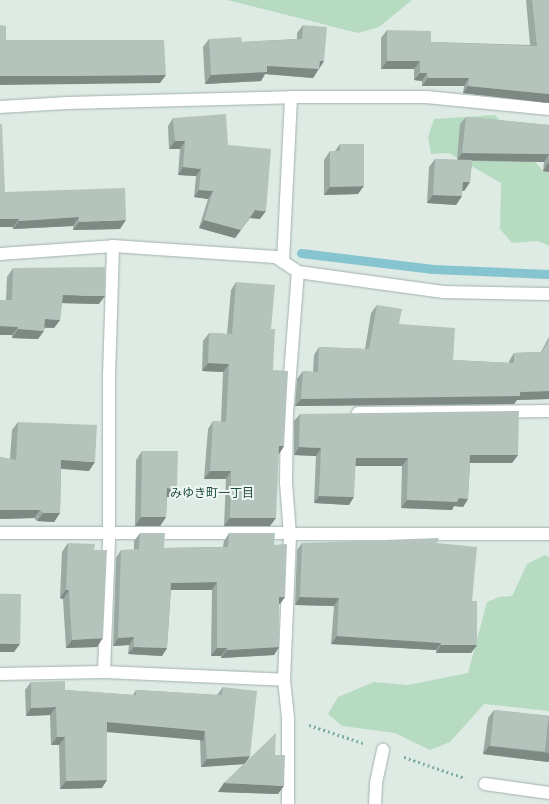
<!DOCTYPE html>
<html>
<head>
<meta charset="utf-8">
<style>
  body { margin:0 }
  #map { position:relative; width:549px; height:804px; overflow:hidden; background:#deeae4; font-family:"Roboto Condensed","Noto Sans JP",sans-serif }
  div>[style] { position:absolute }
  .green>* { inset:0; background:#b7dbc0 }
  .stream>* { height:9px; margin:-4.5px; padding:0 4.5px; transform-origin:4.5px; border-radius:4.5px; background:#86c4cf }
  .path>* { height:2.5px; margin-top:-1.25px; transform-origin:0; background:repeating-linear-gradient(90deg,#7fad9e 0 2px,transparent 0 5px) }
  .roads { filter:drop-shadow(0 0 1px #a1b1ab) drop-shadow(0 0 1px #a1b1ab) }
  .minor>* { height:12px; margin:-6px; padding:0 6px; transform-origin:6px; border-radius:6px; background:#fff }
  .wall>* { inset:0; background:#9ba9a3 }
  .shaded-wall>* { inset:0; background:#7e8984; transform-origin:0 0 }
  .building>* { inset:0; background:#b4c4bd; transform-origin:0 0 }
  span { translate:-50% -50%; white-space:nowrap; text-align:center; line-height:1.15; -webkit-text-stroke:4px #eef6f2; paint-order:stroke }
  .neighbourhood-label { font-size:12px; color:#1d4a3f }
</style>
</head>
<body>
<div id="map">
  <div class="green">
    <div style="clip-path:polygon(227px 0,412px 0,379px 27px,358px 33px)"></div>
    <div style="clip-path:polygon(495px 115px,543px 171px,549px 170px,549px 246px,538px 241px,512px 243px,500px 229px,501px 183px,449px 153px,431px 154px,428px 137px,434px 119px)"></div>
    <div style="clip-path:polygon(545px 555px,549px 557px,549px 711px,484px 704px,450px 742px,430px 750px,395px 733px,342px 726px,328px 714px,338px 697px,374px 682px,408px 685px,468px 673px,487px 602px,499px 597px,512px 596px,527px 564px)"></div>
  </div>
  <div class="stream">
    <div style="left:301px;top:253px;width:133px;rotate:6.9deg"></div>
    <div style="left:433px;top:269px;width:116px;rotate:2.5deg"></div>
  </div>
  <div class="path">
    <div style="left:309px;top:725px;width:57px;rotate:18.4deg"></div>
    <div style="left:404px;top:757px;width:65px;rotate:19deg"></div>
  </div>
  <div class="roads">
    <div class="minor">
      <div style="left:0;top:107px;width:67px;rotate:-3.4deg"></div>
      <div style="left:67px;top:103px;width:224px;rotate:-1.5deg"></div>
      <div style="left:291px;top:97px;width:135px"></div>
      <div style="left:426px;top:97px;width:124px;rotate:5.6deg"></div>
      <div style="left:0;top:254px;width:113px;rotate:-4deg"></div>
      <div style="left:113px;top:246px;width:163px;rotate:3.9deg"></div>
      <div style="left:276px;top:257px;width:27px;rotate:34deg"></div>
      <div style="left:298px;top:272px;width:147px;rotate:7.8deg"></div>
      <div style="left:444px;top:292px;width:105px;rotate:1.1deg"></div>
      <div style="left:283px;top:262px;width:165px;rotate:-87.2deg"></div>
      <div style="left:358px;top:413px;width:191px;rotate:-0.6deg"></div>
      <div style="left:0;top:533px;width:549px;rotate:0.1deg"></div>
      <div style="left:104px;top:672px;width:131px;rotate:-87.8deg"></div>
      <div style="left:109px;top:541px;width:165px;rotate:-90deg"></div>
      <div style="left:109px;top:376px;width:130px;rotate:-88.2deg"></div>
      <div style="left:0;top:674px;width:104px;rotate:-1.1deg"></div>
      <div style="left:104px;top:672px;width:180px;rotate:2.5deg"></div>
      <div style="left:485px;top:784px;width:65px;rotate:8deg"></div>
      <div style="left:288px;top:804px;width:86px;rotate:-90deg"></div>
      <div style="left:288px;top:718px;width:38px;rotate:-96deg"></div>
      <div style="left:284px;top:680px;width:145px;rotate:-87.6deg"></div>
      <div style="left:290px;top:535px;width:52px;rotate:-94.4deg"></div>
      <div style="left:286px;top:483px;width:69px;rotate:-89.2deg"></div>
      <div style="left:287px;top:414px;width:142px;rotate:-85.6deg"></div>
      <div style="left:375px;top:804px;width:21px;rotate:-87deg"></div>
      <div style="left:376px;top:783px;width:34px;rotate:-78deg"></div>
    </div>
  </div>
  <div class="wall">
    <div style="clip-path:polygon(526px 0,549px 0,549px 103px,463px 93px,464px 86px,422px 86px,422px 81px,414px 80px,414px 69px,381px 69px,381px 38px,387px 30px,431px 42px,530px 45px)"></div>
    <div style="clip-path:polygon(303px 25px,324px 61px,313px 78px,265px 74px,261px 81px,205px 84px,203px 47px,209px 39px,242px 42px,297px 39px,297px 33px)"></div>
    <div style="clip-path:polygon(466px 117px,549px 125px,549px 172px,543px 171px,544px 162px,472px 161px,470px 182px,464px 191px,462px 190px,462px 196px,456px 205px,427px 203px,429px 167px,435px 159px,457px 160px,460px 124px)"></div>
    <div style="clip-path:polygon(173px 118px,228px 145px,260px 219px,250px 218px,235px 238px,199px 228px,208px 199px,194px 197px,196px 176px,178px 175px,180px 149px,169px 149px,168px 126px)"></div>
    <div style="clip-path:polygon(340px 144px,358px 194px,324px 195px,324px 160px,330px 151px,335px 151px)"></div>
    <div style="clip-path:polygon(5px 192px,120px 229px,73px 230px,73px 226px,13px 229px)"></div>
    <div style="clip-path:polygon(13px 268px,99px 304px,62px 303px,60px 320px,54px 328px,45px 328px,38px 339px,12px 338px,12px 335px,0 335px,0 300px,6px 300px,7px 277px)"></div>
    <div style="clip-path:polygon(236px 282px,271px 329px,273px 370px,284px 446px,279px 454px,278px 454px,270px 526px,224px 526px,226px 479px,204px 479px,208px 429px,213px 421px,221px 422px,223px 372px,202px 371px,203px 341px,209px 333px,227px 334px,231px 290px)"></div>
    <div style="clip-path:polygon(377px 305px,399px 324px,453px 360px,509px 363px,509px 361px,514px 353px,541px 352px,549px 337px,549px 399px,517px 400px,514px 404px,295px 406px,297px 379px,303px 371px,313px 372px,314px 355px,319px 347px,365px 349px,371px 313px)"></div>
    <div style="clip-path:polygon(300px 414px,518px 455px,512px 463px,470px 463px,468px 499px,463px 507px,454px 506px,452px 510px,401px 508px,402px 466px,355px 466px,349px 505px,314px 503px,316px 456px,294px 455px,294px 421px)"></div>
    <div style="clip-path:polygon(18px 422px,89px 471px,61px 469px,60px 513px,54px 522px,37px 521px,34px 518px,0 519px,0 457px,10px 459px,12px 430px)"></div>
    <div style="clip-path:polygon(142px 451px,171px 497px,167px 497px,166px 517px,160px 526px,135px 526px,136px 460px)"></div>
    <div style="clip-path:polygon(140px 533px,164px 548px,223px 547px,224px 541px,229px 533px,274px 545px,285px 597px,279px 604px,279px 647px,274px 655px,221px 658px,221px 656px,211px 656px,212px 590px,171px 590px,167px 648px,162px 656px,128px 654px,129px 645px,113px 646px,116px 558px,121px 550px,134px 550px,134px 541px)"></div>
    <div style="clip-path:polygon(68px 543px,94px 550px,97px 647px,66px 648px,63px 599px,60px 598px,62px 552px)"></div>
    <div style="clip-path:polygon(302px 543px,437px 543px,472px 601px,477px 645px,471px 653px,436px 653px,436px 650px,331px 644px,334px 606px,295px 605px,297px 550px)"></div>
    <div style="clip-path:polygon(31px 682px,65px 690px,133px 695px,136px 690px,217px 695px,223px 687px,246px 762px,275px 755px,278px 794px,218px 792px,224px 783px,244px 764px,201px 767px,200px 739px,107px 730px,102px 788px,60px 789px,59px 745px,51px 745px,50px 715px,26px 716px,25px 690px)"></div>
    <div style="clip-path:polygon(494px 710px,549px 716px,549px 761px,548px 762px,483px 754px,488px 718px)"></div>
  </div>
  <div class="shaded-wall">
    <div style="clip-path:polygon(320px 61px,324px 61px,313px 78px,265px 74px,261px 81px,205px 84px,211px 75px,267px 66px)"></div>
    <div style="clip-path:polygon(387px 61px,420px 61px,414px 69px,381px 69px)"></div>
    <div style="clip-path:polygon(420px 73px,427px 73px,422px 81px,414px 80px)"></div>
    <div style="clip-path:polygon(166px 75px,160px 83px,0 85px,0 76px)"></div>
    <div style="clip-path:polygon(428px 78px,469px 78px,464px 86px,422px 86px)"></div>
    <div style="clip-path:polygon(468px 86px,549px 94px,549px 103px,463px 93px)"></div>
    <div style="clip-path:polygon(175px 141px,185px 141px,180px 149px,169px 149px)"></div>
    <div style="clip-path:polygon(462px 153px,549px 154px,544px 162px,457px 160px)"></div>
    <div style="clip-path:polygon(548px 163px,549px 164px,549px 172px,543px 171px)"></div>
    <div style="clip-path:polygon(183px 167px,201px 169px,196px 176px,178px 175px)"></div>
    <div style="clip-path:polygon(463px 182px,470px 182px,464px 191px,457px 190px)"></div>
    <div style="clip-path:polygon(364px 186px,358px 194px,324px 195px,330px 187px)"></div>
    <div style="clip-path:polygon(199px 190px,213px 191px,208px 199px,194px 197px)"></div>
    <div style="clip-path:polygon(433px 195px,462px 196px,456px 205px,427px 203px)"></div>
    <div style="clip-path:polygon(255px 210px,266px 211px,260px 219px,250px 218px)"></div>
    <div style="clip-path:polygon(79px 217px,73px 226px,13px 229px,19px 221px)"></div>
    <div style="clip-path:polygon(0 219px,19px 219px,13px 227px,0 227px)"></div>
    <div style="clip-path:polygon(126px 220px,120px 229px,73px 230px,79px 222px)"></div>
    <div style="clip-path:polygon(204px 220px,241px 230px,235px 238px,199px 228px)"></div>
    <div style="clip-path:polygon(63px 295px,105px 296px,99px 304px,57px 303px)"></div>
    <div style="clip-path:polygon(45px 319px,60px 320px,54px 328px,39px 327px)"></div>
    <div style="clip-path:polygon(0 326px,18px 327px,12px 335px,0 335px)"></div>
    <div style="clip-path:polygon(18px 329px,44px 331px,38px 339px,12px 338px)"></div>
    <div style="clip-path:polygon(208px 363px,229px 364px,223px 372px,202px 371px)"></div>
    <div style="clip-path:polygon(549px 391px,549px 399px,517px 400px,514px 404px,295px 406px,301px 399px)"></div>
    <div style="clip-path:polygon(279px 446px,284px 446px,279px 454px,273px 454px)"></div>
    <div style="clip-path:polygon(299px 447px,321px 448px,316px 456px,294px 455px)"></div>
    <div style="clip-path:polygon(470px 455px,518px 455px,512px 463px,465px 463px)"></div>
    <div style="clip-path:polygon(356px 458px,408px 458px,402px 466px,350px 466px)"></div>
    <div style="clip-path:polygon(61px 460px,95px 462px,89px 471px,55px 468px)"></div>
    <div style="clip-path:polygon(210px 471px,231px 471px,226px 479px,204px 479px)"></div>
    <div style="clip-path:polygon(167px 488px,177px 489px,171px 497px,161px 497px)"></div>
    <div style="clip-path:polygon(319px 496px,354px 497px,349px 505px,314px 503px)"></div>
    <div style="clip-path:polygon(459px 498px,468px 499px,463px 507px,454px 506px,452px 510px,401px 508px,407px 500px)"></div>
    <div style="clip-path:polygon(0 510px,40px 510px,34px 518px,0 519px)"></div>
    <div style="clip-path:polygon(43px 513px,60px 513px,54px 522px,37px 521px)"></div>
    <div style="clip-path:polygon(141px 517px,166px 517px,160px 526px,135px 526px)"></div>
    <div style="clip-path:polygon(230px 518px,276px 518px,270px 526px,224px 526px)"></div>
    <div style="clip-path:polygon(217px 582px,212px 590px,166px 590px,171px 583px)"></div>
    <div style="clip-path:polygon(66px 590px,69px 590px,63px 599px,60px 598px)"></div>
    <div style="clip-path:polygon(279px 597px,285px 597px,280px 604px,274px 604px)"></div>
    <div style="clip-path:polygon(300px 597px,339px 598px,334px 606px,295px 605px)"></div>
    <div style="clip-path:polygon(337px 636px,441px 643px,436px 650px,331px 644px)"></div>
    <div style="clip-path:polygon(134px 637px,129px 645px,113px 646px,118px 638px)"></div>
    <div style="clip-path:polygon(103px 638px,97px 647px,66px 648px,72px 640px)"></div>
    <div style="clip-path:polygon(0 643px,20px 644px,14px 652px,0 652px)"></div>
    <div style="clip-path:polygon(441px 645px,477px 645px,471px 653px,436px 653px)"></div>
    <div style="clip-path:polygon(134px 647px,167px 648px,162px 656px,128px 654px)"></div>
    <div style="clip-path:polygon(279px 647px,274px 655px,221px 658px,227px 650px)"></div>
    <div style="clip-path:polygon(217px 648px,227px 648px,221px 656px,211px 656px)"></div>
    <div style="clip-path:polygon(56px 707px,50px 715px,26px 716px,31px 708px)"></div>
    <div style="left:107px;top:722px;width:98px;height:10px;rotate:5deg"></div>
    <div style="clip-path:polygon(57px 737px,65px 737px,59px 745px,51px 745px)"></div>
    <div style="clip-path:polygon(489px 746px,549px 753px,549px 761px,548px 762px,483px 754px)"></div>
    <div style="clip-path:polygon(250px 756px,245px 764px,201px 767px,207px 759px)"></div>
    <div style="clip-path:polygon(107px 780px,102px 788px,60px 789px,66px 781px)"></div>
    <div style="clip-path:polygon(224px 783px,284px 786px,278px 794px,218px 792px)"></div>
  </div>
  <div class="building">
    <div style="clip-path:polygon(532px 0,549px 0,549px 94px,468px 86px,469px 78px,428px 78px,427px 73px,420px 73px,420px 61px,387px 61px,387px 30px,431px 31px,431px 42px,537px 46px)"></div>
    <div style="clip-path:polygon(0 25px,6px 26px,6px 40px,164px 40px,166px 75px,0 76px)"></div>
    <div style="clip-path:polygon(303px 25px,327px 27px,324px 61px,320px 61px,319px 69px,267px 66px,267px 72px,211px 75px,209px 39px,241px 37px,242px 42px,302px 39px)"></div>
    <div style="clip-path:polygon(226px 114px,228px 145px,271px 149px,266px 211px,255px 210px,241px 230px,204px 220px,213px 191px,199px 190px,201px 169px,183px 167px,185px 141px,175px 141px,173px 118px)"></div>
    <div style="clip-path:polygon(466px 117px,549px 125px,549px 154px,462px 153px)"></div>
    <div style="clip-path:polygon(0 124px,2px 124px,5px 192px,125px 188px,126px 220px,79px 222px,79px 217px,19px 221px,19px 219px,0 219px)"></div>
    <div style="clip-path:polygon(340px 144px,364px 144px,364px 186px,330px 187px,330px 151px,340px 151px)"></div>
    <div style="clip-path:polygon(435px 159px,472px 160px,470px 182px,463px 182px,462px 196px,433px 195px)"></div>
    <div style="clip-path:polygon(105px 267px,105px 296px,63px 295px,60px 320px,45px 319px,44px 331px,18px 329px,18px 327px,0 326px,0 300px,12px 300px,13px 268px)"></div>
    <div style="clip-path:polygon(236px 282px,275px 285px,271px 329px,275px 329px,273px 370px,288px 371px,284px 446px,279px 446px,276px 518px,230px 518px,231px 471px,210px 471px,213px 421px,226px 422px,229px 364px,208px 363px,209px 333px,232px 334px)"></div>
    <div style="clip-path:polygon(377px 305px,402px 309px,399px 324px,455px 328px,453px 360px,514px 363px,514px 353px,542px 352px,549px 340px,549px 391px,520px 392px,520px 396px,301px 399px,303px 371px,318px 372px,319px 347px,369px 349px)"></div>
    <div style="clip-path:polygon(519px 411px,518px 455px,470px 455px,468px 499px,459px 498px,457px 502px,407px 500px,408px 458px,356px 458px,354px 497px,319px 496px,321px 448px,299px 447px,300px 414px)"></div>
    <div style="clip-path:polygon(18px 422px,97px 425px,95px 462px,61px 460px,60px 513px,43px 513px,40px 510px,0 510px,0 457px,16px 460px)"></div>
    <div style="clip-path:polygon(142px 451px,178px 451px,177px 489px,167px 488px,166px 517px,141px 517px)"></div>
    <div style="clip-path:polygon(140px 533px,165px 533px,164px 548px,228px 547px,229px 533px,275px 533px,274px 545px,287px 544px,285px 597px,279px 597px,279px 647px,227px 650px,227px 648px,217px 648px,217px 582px,171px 583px,167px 648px,134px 647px,134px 637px,118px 638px,121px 550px,139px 549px)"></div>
    <div style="clip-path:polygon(439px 538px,437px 543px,477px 547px,472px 601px,477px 601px,477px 645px,441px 645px,441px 643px,337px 636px,339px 598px,300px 597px,302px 543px)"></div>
    <div style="clip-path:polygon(68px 543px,95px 544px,94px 550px,107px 550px,103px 638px,72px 640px,69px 590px,66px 590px)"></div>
    <div style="left:21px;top:594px;width:50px;height:21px;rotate:91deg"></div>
    <div style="clip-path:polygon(65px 681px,65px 690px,136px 695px,136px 690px,222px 695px,223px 687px,257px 691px,250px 756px,207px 759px,205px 731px,107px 722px,107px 780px,66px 781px,65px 737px,57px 737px,56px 707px,31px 708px,31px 682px)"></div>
    <div style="left:494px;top:710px;width:55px;height:36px;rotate:6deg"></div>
    <div style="clip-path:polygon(276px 733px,275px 755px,285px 755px,284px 786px,224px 783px)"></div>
  </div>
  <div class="neighbourhood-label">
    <span style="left:212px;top:494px">みゆき町一丁目</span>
  </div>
</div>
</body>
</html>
